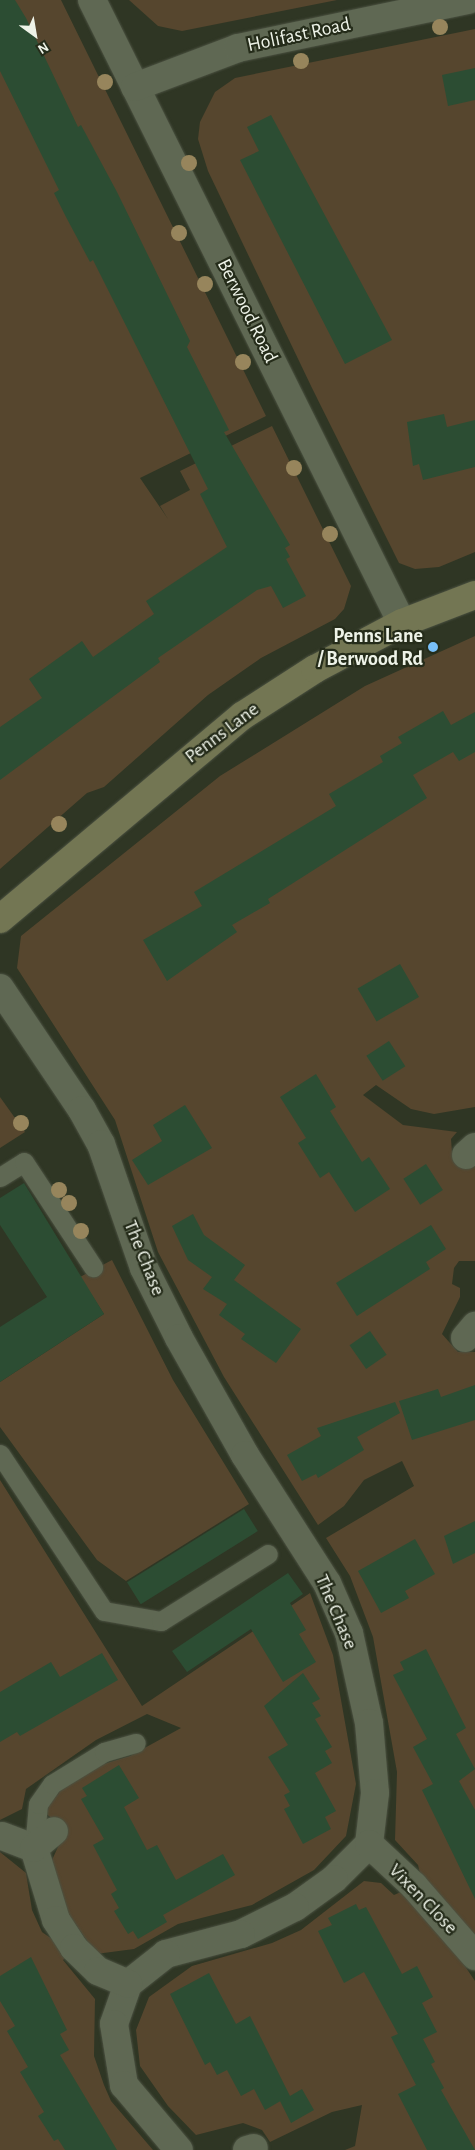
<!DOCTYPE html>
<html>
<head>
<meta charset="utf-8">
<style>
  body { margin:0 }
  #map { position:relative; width:475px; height:2150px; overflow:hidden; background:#2f3624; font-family:"Alegreya Sans",sans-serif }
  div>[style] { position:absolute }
  .green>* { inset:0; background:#56462e }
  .building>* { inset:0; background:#2c4d33; transform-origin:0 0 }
  .roads { filter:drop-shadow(0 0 1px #4b5141) drop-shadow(0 0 1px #4b5141) }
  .lane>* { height:19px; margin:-9.5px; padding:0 9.5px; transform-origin:9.5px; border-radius:9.5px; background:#5f6853 }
  .street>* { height:28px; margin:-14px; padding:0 14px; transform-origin:14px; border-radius:14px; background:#5f6853 }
  .secondary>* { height:28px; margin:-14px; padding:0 14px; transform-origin:14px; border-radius:14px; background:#737653 }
  .trees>* { width:16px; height:16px; margin:-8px; border-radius:50%; background:#97855c }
  .dots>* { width:14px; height:14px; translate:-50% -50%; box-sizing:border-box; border:2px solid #252c1a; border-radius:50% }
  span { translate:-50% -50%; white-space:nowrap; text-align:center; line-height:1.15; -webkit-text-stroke:4.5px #252c1a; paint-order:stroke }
  .street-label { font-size:20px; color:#eef3e8 }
  .poi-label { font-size:20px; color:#eef3e8; font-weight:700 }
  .right { translate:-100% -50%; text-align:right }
  .north { position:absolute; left:10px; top:10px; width:50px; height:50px; -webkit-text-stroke:4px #252c1a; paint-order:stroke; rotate:148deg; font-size:14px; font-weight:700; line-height:20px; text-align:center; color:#eef3e8 }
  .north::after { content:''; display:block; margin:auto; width:18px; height:22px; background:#eef3e8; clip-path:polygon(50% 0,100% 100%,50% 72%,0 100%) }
</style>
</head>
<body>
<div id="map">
  <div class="green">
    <div style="clip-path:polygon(0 0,61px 0,266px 416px,140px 478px,168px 519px,160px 506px,190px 490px,180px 471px,272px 426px,351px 586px,344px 609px,335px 619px,261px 658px,208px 695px,104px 787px,87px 793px,0 869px)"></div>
    <div style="clip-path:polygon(129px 0,337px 0,182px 31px,158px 26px)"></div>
    <div style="clip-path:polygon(475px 29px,475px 552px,439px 567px,415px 569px,399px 563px,312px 388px,208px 171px,198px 139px,200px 122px,215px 92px,235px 78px)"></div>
    <div style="clip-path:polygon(475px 636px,475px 1107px,434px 1114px,411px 1109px,376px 1085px,363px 1095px,403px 1125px,457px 1132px,451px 1139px,452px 1152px,475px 1163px,475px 1261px,459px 1261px,454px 1268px,452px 1284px,460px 1288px,460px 1297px,442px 1334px,458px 1352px,475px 1352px,475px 1936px,421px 1878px,418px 1865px,395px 1840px,397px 1772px,373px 1637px,350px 1576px,326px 1538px,414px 1486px,402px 1461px,364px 1480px,344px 1506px,318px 1525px,224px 1377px,158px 1252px,115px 1120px,17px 968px,21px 936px,220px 776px,365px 686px)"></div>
    <div style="clip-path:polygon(0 1097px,25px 1132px,0 1148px)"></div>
    <div style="clip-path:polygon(112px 1260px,173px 1380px,249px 1504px,126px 1581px,97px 1560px,0 1427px,0 1382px,104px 1314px,80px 1277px)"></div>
    <div style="clip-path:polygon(0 1480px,142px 1706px,310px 1593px,333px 1655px,356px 1784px,346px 1836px,314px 1870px,252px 1905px,178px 1924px,134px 1949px,96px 1954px,69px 1915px,52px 1860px,62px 1838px,61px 1826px,44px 1812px,66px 1783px,87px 1769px,130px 1756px,181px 1728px,147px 1714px,96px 1740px,26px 1789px,22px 1809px,0 1820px)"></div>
    <div style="clip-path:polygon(0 1852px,26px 1873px,32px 1910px,42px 1932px,62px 1946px,68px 1955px,63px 1960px,95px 1999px,94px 2056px,104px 2085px,111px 2101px,153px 2150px,0 2150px)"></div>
    <div style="clip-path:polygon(364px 1881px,381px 1883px,394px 1895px,403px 1891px,452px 1947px,475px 1981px,475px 2150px,345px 2150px,355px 2146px,362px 2105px,332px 2112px,270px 2142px,262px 2130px,243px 2123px,196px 2135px,168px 2106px,140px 2066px,136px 2030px,149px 1997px,192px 1966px,272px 1943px,301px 1930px)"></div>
  </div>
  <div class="building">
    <div style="clip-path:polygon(0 0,15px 0,26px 18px,78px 127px,81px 125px,117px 192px,190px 341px,187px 347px,229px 430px,224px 432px,290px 545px,285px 548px,290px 557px,286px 559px,306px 596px,283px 608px,271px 586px,257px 590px,158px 658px,160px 662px,0 780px,0 727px,42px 698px,29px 679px,82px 641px,93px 657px,154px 614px,146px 601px,227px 547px,200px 494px,208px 489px,93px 260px,90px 262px,66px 217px,54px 193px,59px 190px,0 71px)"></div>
    <div style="clip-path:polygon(475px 68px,475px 100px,448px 106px,442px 75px)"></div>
    <div style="clip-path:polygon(271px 115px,392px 340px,345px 364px,240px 160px,259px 151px,247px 127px)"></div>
    <div style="clip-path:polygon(444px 414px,447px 427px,475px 420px,475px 467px,423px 480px,419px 464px,413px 466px,407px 422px)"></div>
    <div style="clip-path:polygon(443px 711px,451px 725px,475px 712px,475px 752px,459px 761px,453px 752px,413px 775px,427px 798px,268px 899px,270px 903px,232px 925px,237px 932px,167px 981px,143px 940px,202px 906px,194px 892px,336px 806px,329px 794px,383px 762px,380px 756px,402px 743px,398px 737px)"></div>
    <div style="left:400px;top:964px;width:38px;height:49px;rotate:60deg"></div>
    <div style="left:389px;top:1041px;width:30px;height:27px;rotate:57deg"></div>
    <div style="clip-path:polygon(316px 1074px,336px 1107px,330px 1111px,362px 1162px,369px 1157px,390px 1189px,355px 1212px,329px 1172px,320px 1178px,298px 1143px,306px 1138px,280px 1097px)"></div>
    <div style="clip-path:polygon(185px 1105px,212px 1148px,148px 1185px,132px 1160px,162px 1141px,153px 1125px)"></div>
    <div style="left:426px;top:1164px;width:31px;height:27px;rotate:57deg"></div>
    <div style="clip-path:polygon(24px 1183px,104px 1314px,0 1382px,0 1327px,47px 1297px,0 1225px,0 1198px)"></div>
    <div style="clip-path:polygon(193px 1214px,204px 1235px,245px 1265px,234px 1280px,301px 1329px,276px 1363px,241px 1339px,245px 1334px,219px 1315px,227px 1304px,203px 1289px,212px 1277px,188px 1260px,172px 1226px)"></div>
    <div style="clip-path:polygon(431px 1225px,446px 1249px,426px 1262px,430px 1269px,357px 1316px,336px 1283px)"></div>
    <div style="left:370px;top:1331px;width:29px;height:25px;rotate:55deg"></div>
    <div style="clip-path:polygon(475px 1385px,475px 1420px,412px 1440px,399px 1401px,438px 1389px,441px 1397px)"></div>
    <div style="clip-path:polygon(395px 1402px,400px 1413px,357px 1437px,364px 1450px,318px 1478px,316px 1474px,302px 1481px,287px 1455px,321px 1436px,317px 1428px)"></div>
    <div style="left:244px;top:1509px;width:26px;height:138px;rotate:58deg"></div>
    <div style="clip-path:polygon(475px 1521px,475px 1553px,453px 1564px,444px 1536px)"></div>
    <div style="clip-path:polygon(415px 1539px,435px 1574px,405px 1591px,409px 1598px,381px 1613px,358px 1571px)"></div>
    <div style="clip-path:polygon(288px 1573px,303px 1594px,290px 1603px,306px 1630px,299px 1634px,316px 1662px,283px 1682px,251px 1629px,187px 1672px,172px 1651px)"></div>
    <div style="clip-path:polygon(426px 1649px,466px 1728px,456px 1734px,475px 1769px,459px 1781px,475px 1810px,475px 1899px,422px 1790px,433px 1784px,413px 1747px,427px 1739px,393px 1675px,404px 1670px,400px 1662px)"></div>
    <div style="clip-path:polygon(102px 1653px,118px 1680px,20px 1736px,17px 1732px,0 1742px,0 1692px,51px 1662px,60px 1677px)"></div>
    <div style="clip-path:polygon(303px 1673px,320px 1699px,312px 1703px,321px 1716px,315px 1719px,332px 1747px,325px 1751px,332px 1763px,315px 1773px,336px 1811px,325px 1817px,331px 1829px,303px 1844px,284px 1809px,290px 1806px,284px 1795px,290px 1792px,268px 1757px,288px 1745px,264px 1706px)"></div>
    <div style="clip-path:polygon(119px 1765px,139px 1798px,124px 1807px,147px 1850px,157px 1845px,176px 1880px,223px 1854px,235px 1875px,163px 1915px,167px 1922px,138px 1939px,133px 1931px,128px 1934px,114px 1911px,119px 1908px,111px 1894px,117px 1890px,93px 1845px,104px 1839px,81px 1799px,87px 1796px,82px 1788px)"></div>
    <div style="clip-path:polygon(356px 1904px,359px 1910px,366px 1907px,402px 1974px,417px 1966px,433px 1997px,422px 2003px,437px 2032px,423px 2039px,435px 2062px,431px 2064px,444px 2088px,441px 2090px,475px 2150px,427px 2150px,398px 2094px,416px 2085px,391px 2037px,398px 2034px,364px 1972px,344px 1983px,318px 1931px,332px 1925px,328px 1918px)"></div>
    <div style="clip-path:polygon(31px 1957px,67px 2030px,60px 2034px,69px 2050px,60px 2055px,117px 2150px,65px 2150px,58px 2139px,54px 2141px,38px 2116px,44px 2112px,20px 2072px,28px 2067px,7px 2031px,15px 2026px,0 2001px,0 1976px)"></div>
    <div style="clip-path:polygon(209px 1973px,236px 2024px,250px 2016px,290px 2096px,302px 2089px,314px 2110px,291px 2123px,280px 2101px,284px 2099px,265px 2110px,254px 2089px,241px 2096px,227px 2070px,217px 2075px,210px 2062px,205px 2065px,170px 1994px)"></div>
  </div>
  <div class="roads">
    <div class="lane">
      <div style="left:0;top:1177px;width:28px;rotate:-32deg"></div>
      <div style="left:24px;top:1162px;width:126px;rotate:56.7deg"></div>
      <div style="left:0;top:1454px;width:188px;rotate:56.5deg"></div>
      <div style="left:104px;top:1611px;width:58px;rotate:10deg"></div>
      <div style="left:161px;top:1621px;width:126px;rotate:-32.1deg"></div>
      <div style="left:34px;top:1848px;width:44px;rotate:-84.8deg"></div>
      <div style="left:38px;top:1804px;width:24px;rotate:-55deg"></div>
      <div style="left:52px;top:1784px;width:61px;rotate:-31.6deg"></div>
      <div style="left:104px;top:1752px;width:33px;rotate:-16deg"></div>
    </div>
    <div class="street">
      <div style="left:92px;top:0;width:696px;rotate:63.55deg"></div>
      <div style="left:135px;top:87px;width:110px;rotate:-20.7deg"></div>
      <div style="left:238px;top:48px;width:235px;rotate:-11.8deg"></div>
      <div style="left:0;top:988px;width:147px;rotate:56.1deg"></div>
      <div style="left:82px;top:1110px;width:39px;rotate:61deg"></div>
      <div style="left:101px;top:1144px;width:131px;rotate:70.9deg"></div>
      <div style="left:144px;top:1268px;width:78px;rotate:63.4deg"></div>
      <div style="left:179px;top:1338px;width:134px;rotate:60.6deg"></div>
      <div style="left:245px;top:1455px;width:152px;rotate:57.4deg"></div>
      <div style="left:327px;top:1583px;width:55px;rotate:66.3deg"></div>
      <div style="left:349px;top:1633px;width:92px;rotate:77.5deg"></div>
      <div style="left:369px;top:1723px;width:70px;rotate:85.1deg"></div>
      <div style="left:375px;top:1793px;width:51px;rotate:96.7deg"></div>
      <div style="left:369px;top:1844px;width:49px;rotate:135deg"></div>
      <div style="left:334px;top:1879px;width:48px;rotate:144.3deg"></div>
      <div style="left:295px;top:1907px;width:60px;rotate:153.4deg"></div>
      <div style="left:241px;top:1934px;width:78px;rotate:165.1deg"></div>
      <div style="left:166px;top:1954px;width:48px;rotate:141.7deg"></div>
      <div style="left:128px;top:1984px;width:42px;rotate:109.3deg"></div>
      <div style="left:114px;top:2024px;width:62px;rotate:80.7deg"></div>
      <div style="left:124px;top:2085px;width:85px;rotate:49.8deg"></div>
      <div style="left:466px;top:1155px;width:12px;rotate:-42deg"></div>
      <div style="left:465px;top:1338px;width:16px;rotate:-50deg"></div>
      <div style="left:2px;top:1836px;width:34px;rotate:21deg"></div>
      <div style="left:34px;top:1848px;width:75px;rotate:73deg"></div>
      <div style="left:56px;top:1920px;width:33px;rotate:57deg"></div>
      <div style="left:74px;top:1948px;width:33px;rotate:44deg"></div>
      <div style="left:98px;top:1971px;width:33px;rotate:23deg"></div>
      <div style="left:369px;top:1844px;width:62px;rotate:43deg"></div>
      <div style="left:414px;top:1886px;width:93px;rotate:48.9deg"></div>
      <div style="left:34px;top:1848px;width:26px;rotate:-40deg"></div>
      <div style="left:247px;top:2150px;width:7px;rotate:-16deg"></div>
    </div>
    <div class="secondary">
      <div style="left:0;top:919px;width:316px;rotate:-40deg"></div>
      <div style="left:242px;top:716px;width:87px;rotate:-32.8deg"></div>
      <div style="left:315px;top:669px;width:98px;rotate:-27.9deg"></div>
      <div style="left:402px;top:623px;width:78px;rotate:-21deg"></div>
    </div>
  </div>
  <div class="trees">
    <div style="left:440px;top:27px"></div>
    <div style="left:301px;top:61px"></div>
    <div style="left:105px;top:82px"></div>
    <div style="left:189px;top:163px"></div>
    <div style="left:179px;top:233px"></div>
    <div style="left:205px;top:284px"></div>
    <div style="left:243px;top:362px"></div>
    <div style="left:294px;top:468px"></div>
    <div style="left:330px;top:534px"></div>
    <div style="left:59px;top:824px"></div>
    <div style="left:21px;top:1123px"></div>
    <div style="left:59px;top:1190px"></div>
    <div style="left:69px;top:1203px"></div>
    <div style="left:81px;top:1231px"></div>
  </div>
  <div class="dots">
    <div style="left:433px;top:647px;background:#78bff8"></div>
  </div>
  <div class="street-label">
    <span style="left:299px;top:35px;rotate:-12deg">Holifast Road</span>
    <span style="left:247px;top:311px;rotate:64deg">Berwood Road</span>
    <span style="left:222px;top:733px;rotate:-37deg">Penns Lane</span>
    <span style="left:144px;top:1258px;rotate:68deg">The Chase</span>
    <span style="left:336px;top:1612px;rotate:67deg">The Chase</span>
    <span style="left:423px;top:1899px;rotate:46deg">Vixen Close</span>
  </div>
  <div class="poi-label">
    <span class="right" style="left:423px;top:648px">Penns Lane<br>/ Berwood Rd</span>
  </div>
  <div class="north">N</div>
</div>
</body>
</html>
